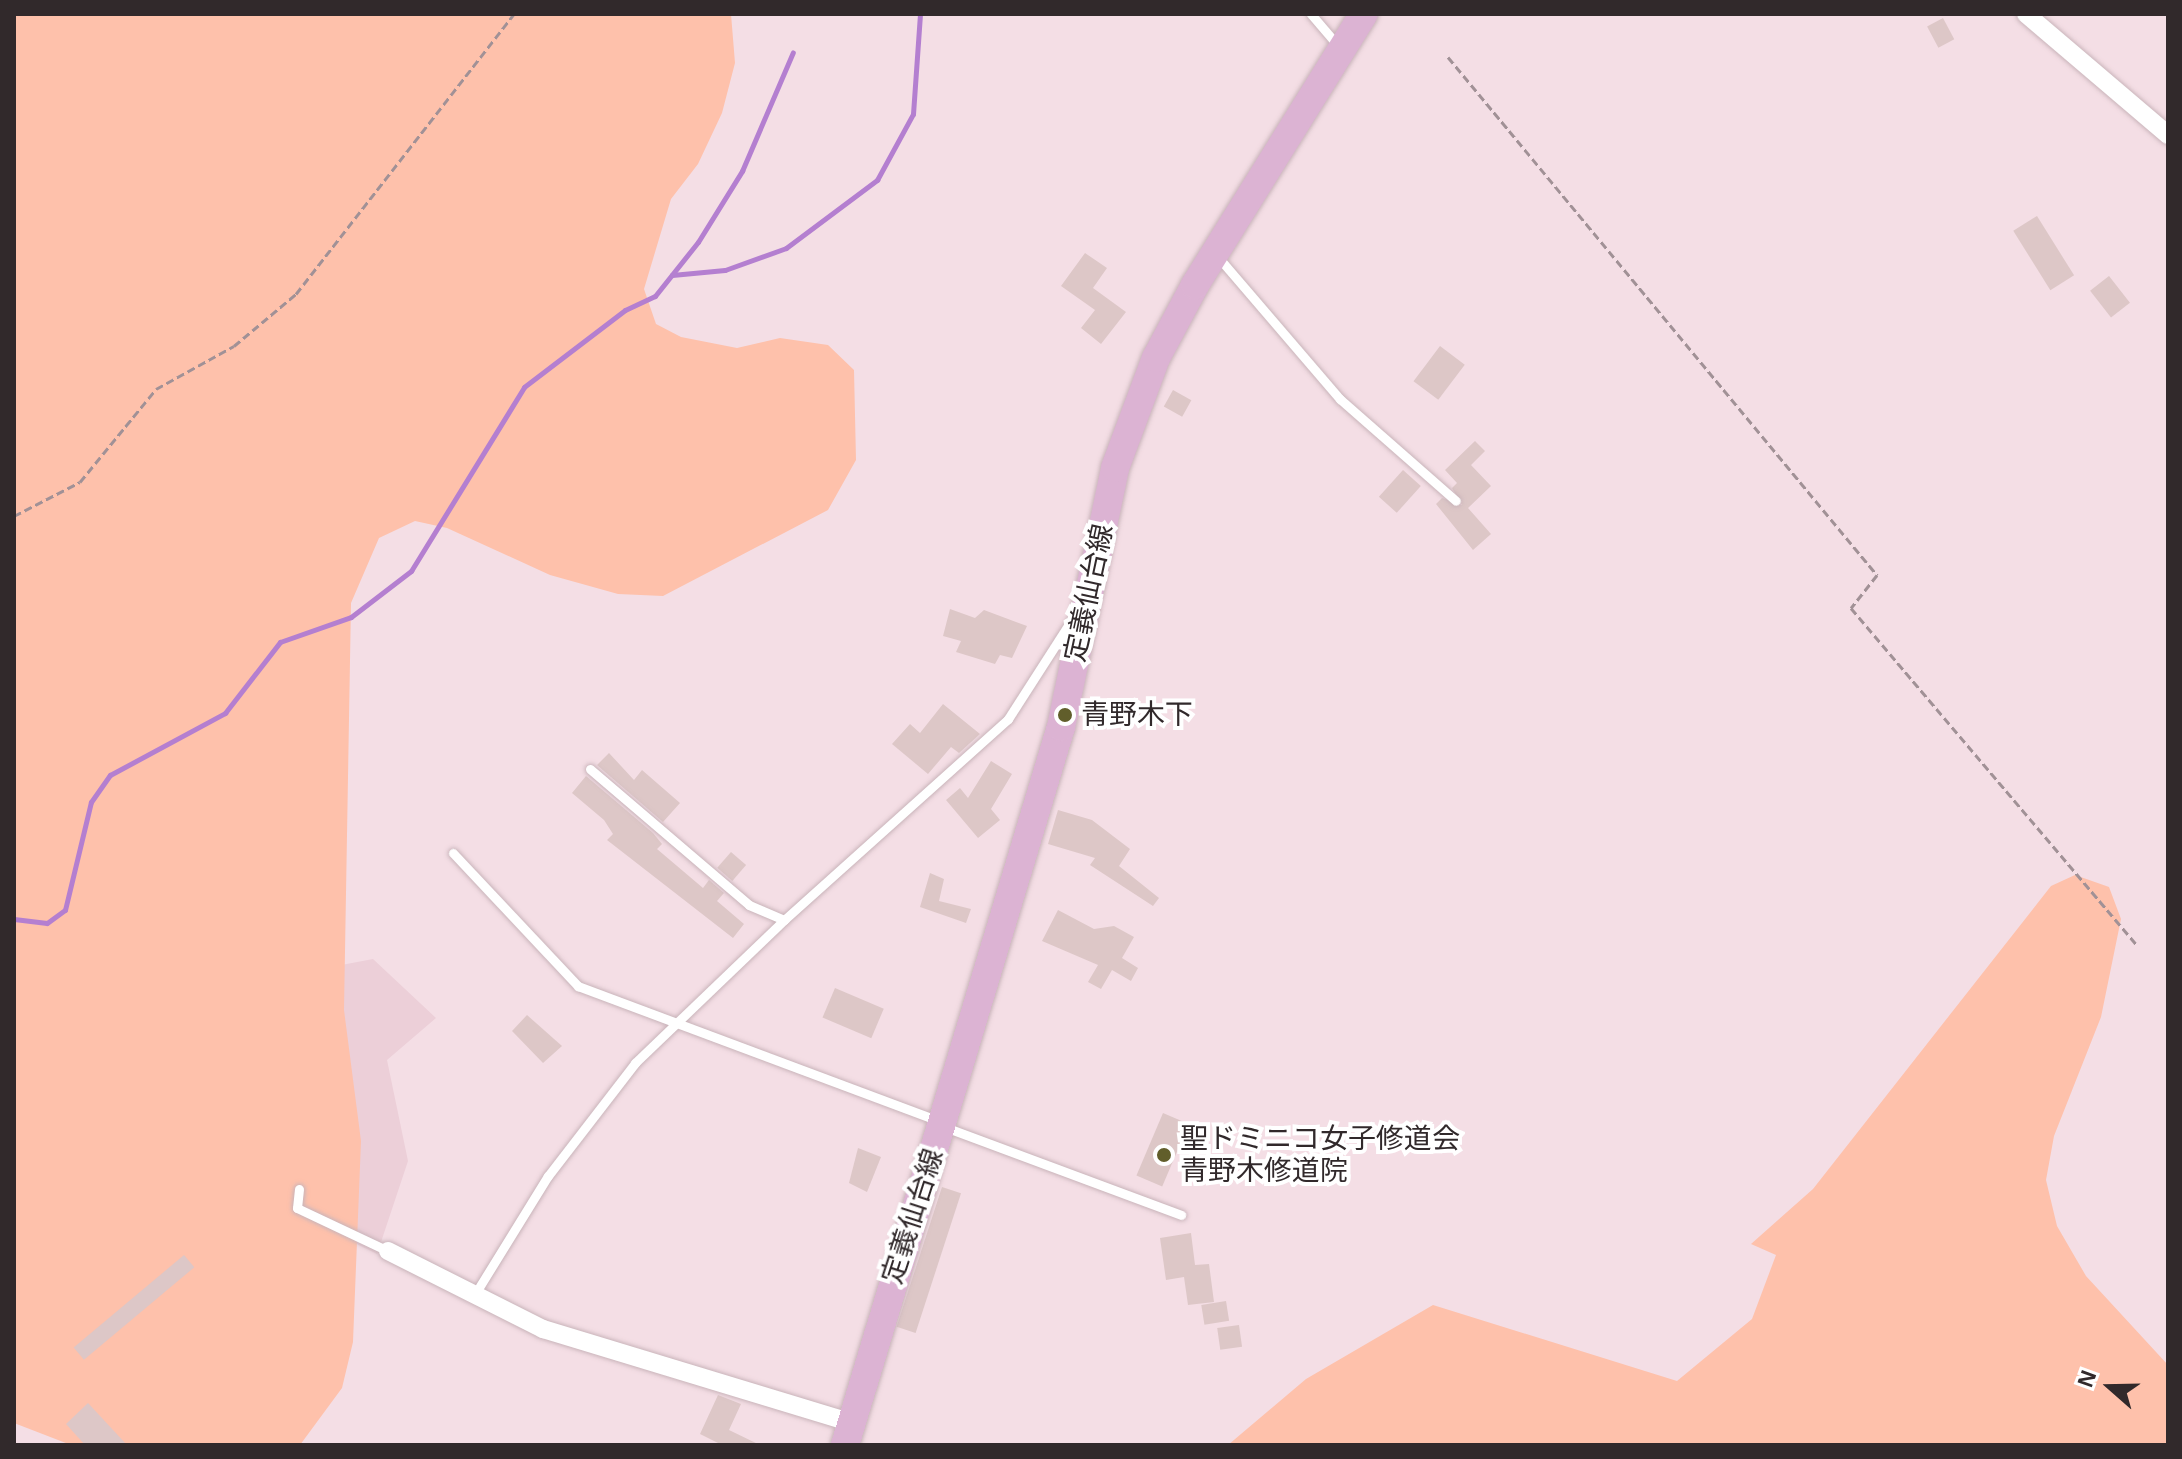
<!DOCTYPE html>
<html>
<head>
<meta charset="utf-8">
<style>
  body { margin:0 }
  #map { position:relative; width:2182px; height:1459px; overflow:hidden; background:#f4dee5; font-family:Arial,"Noto Sans JP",sans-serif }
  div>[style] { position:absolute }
  .built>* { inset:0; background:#eccfd8 }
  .green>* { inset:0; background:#fec1ab }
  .stream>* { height:5px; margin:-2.5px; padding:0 2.5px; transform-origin:2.5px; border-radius:2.5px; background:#b47fd0 }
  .building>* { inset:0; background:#ddc7c7; transform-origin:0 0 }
  .path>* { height:3px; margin-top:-1.5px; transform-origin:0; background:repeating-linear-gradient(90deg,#a19196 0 8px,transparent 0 12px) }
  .roads { filter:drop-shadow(0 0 2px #c9b4ba) drop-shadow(0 0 2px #c9b4ba) }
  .lane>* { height:9px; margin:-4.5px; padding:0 4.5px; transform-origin:4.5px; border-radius:4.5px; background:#fff }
  .street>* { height:18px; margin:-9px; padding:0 9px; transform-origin:9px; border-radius:9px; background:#fff }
  .primary>* { height:28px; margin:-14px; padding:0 14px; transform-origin:14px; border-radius:14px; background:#dcb3d3 }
  .dots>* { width:22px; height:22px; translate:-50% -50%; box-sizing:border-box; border:4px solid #fff; border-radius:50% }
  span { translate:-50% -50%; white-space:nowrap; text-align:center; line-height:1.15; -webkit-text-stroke:8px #fff; paint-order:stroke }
  .street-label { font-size:28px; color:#31292b }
  .poi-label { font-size:28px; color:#31292b }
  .left { translate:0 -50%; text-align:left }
  .frame { position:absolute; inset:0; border:16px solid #31292b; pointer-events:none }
  .north { position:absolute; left:2070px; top:1347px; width:80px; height:80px; -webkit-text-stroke:6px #fff; paint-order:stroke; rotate:290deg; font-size:22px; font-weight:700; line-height:32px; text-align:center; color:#31292b }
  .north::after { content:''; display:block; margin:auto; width:28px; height:36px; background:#31292b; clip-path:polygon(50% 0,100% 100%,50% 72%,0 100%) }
</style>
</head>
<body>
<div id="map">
  <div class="built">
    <div style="clip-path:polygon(373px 959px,436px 1018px,387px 1060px,408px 1161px,377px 1254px,266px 1199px,289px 975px)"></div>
  </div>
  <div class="green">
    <div style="clip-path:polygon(14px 14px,731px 14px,735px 63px,722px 113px,698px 164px,671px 199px,644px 289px,656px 324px,681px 337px,737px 348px,780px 338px,828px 345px,854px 370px,856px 460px,828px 510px,663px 596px,618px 594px,550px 575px,447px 528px,415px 521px,379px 538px,351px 603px,344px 1010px,361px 1141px,353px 1342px,342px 1388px,300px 1445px,71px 1445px,14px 1423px)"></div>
    <div style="clip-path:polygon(2075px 875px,2109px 887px,2121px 919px,2101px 1017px,2054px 1136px,2046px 1180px,2057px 1226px,2086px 1276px,2168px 1365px,2168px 1445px,1228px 1445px,1306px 1379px,1433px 1305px,1677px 1381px,1752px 1319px,1776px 1255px,1751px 1244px,1813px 1189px,2051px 886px)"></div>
  </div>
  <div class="stream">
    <div style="left:672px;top:275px;width:53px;rotate:-5.4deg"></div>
    <div style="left:725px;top:270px;width:65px;rotate:-19.8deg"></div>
    <div style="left:786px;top:248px;width:114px;rotate:-36.8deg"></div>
    <div style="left:877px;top:180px;width:75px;rotate:-61.4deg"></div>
    <div style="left:913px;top:114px;width:100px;rotate:-86deg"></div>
    <div style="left:14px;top:919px;width:33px;rotate:7deg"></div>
    <div style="left:47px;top:923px;width:22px;rotate:-36deg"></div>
    <div style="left:65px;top:910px;width:111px;rotate:-76.5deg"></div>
    <div style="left:91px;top:802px;width:33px;rotate:-55deg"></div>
    <div style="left:110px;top:775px;width:131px;rotate:-28.3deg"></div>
    <div style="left:225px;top:713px;width:90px;rotate:-52.2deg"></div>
    <div style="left:280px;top:642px;width:75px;rotate:-19.4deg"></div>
    <div style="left:351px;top:617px;width:76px;rotate:-37.5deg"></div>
    <div style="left:411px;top:571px;width:216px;rotate:-58.4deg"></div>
    <div style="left:524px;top:387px;width:127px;rotate:-37.3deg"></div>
    <div style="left:625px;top:310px;width:33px;rotate:-25deg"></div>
    <div style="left:655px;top:296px;width:69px;rotate:-51.5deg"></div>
    <div style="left:698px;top:242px;width:84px;rotate:-58.2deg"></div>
    <div style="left:742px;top:171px;width:129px;rotate:-66.8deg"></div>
  </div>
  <div class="building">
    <div style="left:1943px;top:18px;width:24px;height:18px;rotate:62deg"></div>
    <div style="left:2037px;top:216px;width:70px;height:28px;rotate:58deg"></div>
    <div style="clip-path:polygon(1085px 253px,1107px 268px,1093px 288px,1126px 312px,1101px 344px,1081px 328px,1095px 310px,1061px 286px)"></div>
    <div style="left:2109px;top:276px;width:34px;height:24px;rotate:52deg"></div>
    <div style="left:1440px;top:346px;width:31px;height:44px;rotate:37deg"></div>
    <div style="left:1173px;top:390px;width:21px;height:19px;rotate:29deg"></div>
    <div style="clip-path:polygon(1475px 441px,1485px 451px,1471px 465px,1491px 486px,1468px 508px,1491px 534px,1473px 550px,1436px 504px,1442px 498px,1462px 505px,1452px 488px,1457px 483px,1445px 470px)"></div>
    <div style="left:1403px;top:470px;width:24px;height:36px;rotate:42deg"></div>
    <div style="clip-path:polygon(950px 609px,975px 618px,984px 610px,1027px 626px,1012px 658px,1000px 655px,995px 664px,956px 652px,961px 641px,943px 636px)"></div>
    <div style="clip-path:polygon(943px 704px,980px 734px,959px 753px,951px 747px,928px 774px,892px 744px,910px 724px,920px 733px)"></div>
    <div style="clip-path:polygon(609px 753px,634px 780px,642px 770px,680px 803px,663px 822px,597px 765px)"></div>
    <div style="clip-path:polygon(991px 761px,1012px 774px,991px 809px,1000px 820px,978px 838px,946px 800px,960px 788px,968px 798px)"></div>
    <div style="clip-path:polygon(586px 776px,653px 833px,662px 844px,657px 849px,703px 888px,709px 880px,724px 893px,717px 901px,744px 924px,733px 938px,607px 840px,613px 834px,604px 820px,572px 793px)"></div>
    <div style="clip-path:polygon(1058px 810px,1092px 820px,1130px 849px,1119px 866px,1159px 898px,1153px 906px,1090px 865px,1095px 858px,1048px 844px)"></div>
    <div style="left:731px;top:852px;width:20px;height:21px;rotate:41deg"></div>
    <div style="clip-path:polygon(930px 873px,944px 879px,939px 901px,971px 909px,966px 923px,920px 907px)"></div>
    <div style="clip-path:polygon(1058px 910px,1094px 929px,1114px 926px,1134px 937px,1122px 958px,1138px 968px,1131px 981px,1112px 970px,1101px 989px,1088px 982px,1098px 965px,1042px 941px)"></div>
    <div style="left:835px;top:988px;width:53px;height:32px;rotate:23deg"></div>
    <div style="clip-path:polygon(527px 1015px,562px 1046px,543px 1063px,512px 1031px)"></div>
    <div style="left:1163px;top:1113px;width:28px;height:68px;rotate:23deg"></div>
    <div style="clip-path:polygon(858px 1148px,881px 1157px,867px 1192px,849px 1183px)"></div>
    <div style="left:942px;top:1187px;width:20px;height:147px;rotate:18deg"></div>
    <div style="clip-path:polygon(1191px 1233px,1195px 1265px,1209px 1264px,1214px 1302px,1188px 1305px,1184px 1277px,1166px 1280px,1160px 1238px)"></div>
    <div style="left:184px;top:1255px;width:16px;height:144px;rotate:50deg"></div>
    <div style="left:1226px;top:1301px;width:20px;height:25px;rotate:81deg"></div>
    <div style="left:1239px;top:1325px;width:22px;height:22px;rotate:82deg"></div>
    <div style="clip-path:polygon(718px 1395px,741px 1404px,729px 1430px,760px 1445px,722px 1445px,700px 1434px)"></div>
    <div style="clip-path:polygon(88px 1403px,127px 1445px,85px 1445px,66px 1424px)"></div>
  </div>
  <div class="path">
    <div style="left:1448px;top:57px;width:673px;rotate:50.37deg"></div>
    <div style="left:1877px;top:575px;width:42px;rotate:128.2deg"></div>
    <div style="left:1851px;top:608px;width:441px;rotate:49.7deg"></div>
    <div style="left:14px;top:516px;width:74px;rotate:-27.3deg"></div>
    <div style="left:80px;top:482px;width:120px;rotate:-50.7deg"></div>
    <div style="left:156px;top:389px;width:89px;rotate:-28.9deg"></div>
    <div style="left:234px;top:346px;width:81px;rotate:-40deg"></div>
    <div style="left:296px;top:294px;width:355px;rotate:-52.1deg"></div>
  </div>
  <div class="roads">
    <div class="lane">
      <div style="left:1311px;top:14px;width:45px;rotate:49.5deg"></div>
      <div style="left:1219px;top:258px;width:186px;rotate:49.4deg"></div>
      <div style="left:1340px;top:399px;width:154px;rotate:41.3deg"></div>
      <div style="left:590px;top:769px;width:209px;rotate:40.5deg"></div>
      <div style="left:749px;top:905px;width:38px;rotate:23deg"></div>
      <div style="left:784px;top:920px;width:301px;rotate:-41.9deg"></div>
      <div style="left:1008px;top:719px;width:122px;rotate:-57.3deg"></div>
      <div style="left:453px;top:853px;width:183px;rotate:46.8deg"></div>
      <div style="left:578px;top:986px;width:386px;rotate:20.5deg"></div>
      <div style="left:945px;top:1127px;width:252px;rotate:20.4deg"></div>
      <div style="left:299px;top:1189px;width:19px;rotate:96deg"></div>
      <div style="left:297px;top:1208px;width:101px;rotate:25.3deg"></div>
      <div style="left:475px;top:1294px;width:139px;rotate:-58.3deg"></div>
      <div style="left:548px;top:1176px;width:143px;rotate:-52.4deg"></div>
      <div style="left:635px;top:1063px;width:207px;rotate:-43.8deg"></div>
    </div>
    <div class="street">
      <div style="left:2026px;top:14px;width:187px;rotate:40.4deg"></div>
      <div style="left:388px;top:1251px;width:174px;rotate:26.7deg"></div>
      <div style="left:543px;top:1329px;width:321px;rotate:16.9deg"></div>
    </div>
    <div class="primary">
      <div style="left:845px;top:1445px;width:750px;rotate:-73.26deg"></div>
      <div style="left:1061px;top:727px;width:265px;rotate:-78.2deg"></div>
      <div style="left:1115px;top:468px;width:117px;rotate:-69.6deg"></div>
      <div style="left:1156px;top:358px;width:83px;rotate:-61.9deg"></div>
      <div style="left:1195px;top:285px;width:319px;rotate:-58.1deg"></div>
    </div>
  </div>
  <div class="dots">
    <div style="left:1065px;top:715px;background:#615e2b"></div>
    <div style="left:1164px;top:1155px;background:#615e2b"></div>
  </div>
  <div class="street-label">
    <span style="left:1089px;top:593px;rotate:-78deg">定義仙台線</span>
    <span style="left:913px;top:1216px;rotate:-72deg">定義仙台線</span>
  </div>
  <div class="poi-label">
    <span class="left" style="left:1081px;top:715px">青野木下</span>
    <span class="left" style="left:1180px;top:1155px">聖ドミニコ女子修道会<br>青野木修道院</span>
  </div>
  <div class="frame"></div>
  <div class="north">N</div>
</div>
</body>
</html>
